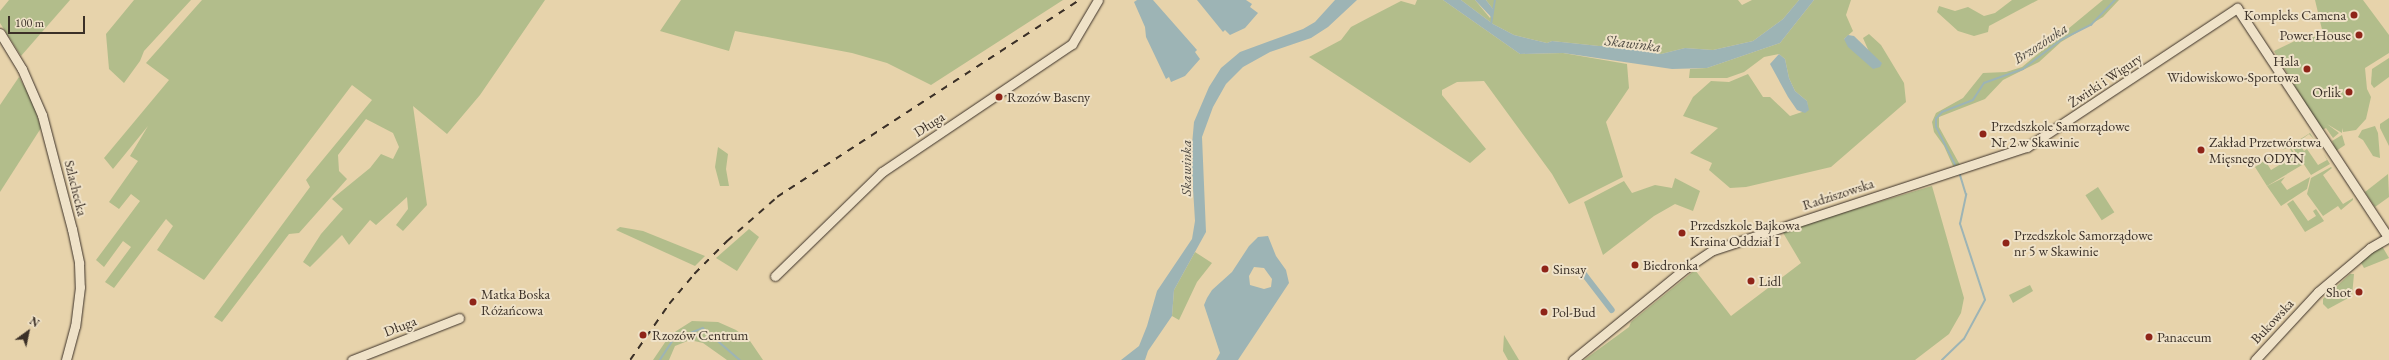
<!DOCTYPE html>
<html>
<head>
<meta charset="utf-8">
<style>
  body { margin:0 }
  #map { position:relative; width:2389px; height:360px; overflow:hidden; background:#e7d3ab; font-family:"EB Garamond",serif }
  div>[style] { position:absolute }
  .green>* { inset:0; background:#b2bd8b; transform-origin:0 0 }
  .water>* { inset:0; background:#9db4b5 }
  .stream>* { height:1.5px; margin:-0.75px; padding:0 0.75px; transform-origin:0.75px; border-radius:0.75px; background:#9db4b5 }
  .canal>* { height:5.5px; margin:-2.75px; padding:0 2.75px; transform-origin:2.75px; border-radius:2.75px; background:#9db4b5 }
  .roads { filter:drop-shadow(0 0 1px #3b3027) drop-shadow(0 0 1px #3b3027) }
  .secondary>* { height:9px; margin:-4.5px; padding:0 4.5px; transform-origin:4.5px; border-radius:4.5px; background:#efe2c8 }
  .rail>* { height:1.5px; margin-top:-0.75px; transform-origin:0; background:repeating-linear-gradient(90deg,#3b3027 0 7px,transparent 0 14px) }
  .dots>* { width:11px; height:11px; translate:-50% -50%; box-sizing:border-box; border:2px solid #efe2c8; border-radius:50% }
  span { translate:-50% -50%; white-space:nowrap; text-align:center; line-height:1.15; -webkit-text-stroke:4px #efe2c8; paint-order:stroke }
  .poi-label { font-size:14px; color:#3b3027 }
  .right { translate:-100% -50%; text-align:right }
  .left { translate:0 -50%; text-align:left }
  .street-label { font-size:14px; color:#3b3027 }
  .water-label { font-size:15px; color:#4f4a43; font-style:italic }
  .north { position:absolute; left:8px; top:312px; width:40px; height:40px; -webkit-text-stroke:3px #efe2c8; paint-order:stroke; rotate:33deg; font-size:11px; font-weight:700; line-height:16px; text-align:center; color:#3b3027 }
  .north::after { content:''; display:block; margin:auto; width:14px; height:18px; background:#3b3027; clip-path:polygon(50% 0,100% 100%,50% 72%,0 100%) }
  .scale { position:absolute; left:8px; top:16px; width:77px; height:18px; box-sizing:border-box; border:2px solid #3b3027; border-top:0; padding-left:5px; font-size:12px; line-height:14px; white-space:nowrap; color:#3b3027; -webkit-text-stroke:3px #efe2c8; paint-order:stroke }
</style>
</head>
<body>
<div id="map">
  <div class="green">
    <div style="clip-path:polygon(9px 0,70px 0,21px 56px,0 23px,0 11px)"></div>
    <div style="clip-path:polygon(134px 0,191px 0,144px 51px,140px 61px,124px 83px,109px 69px,106px 34px)"></div>
    <div style="clip-path:polygon(202px 0,545px 0,480px 95px,447px 134px,413px 106px,427px 205px,403px 231px,396px 225px,408px 209px,407px 197px,376px 225px,370px 220px,349px 245px,342px 235px,310px 267px,303px 262px,321px 234px,343px 209px,332px 199px,370px 168px,381px 154px,393px 159px,399px 147px,393px 133px,366px 119px,338px 155px,339px 171px,347px 179px,299px 233px,289px 234px,222px 322px,214px 317px,310px 187px,306px 180px,372px 100px,352px 85px,204px 280px,157px 250px,173px 226px,166px 219px,114px 288px,105px 282px,131px 247px,123px 241px,104px 267px,96px 260px,140px 201px,131px 194px,119px 209px,109px 202px,138px 161px,130px 156px,148px 126px,113px 169px,104px 158px,169px 80px,146px 63px)"></div>
    <div style="clip-path:polygon(681px 0,1063px 0,931px 85px,887px 63px,852px 53px,735px 31px,729px 51px,660px 31px)"></div>
    <div style="clip-path:polygon(1417px 0,1443px 0,1520px 54px,1563px 53px,1627px 64px,1629px 88px,1606px 122px,1623px 177px,1569px 204px,1552px 174px,1484px 81px,1457px 82px,1442px 90px,1442px 95px,1486px 149px,1470px 163px,1309px 57px,1341px 40px,1351px 27px,1370px 17px,1401px 1px,1415px 5px)"></div>
    <div style="clip-path:polygon(1461px 0,1475px 0,1490px 18px,1493px 9px,1486px 0,1738px 0,1742px 5px,1752px 0,1799px 0,1783px 19px,1753px 41px,1713px 50px,1685px 48px,1661px 54px,1619px 45px,1599px 46px,1552px 41px,1547px 43px,1514px 35px,1493px 24px)"></div>
    <div style="clip-path:polygon(1814px 0,1851px 0,1846px 15px,1853px 31px,1844px 39px,1882px 63px,1870px 54px,1863px 38px,1869px 34px,1881px 45px,1904px 83px,1906px 102px,1831px 167px,1746px 187px,1730px 188px,1709px 170px,1712px 163px,1690px 153px,1718px 128px,1683px 116px,1693px 97px,1711px 81px,1729px 82px,1748px 74px,1763px 97px,1770px 97px,1790px 116px,1808px 110px,1807px 101px,1795px 91px,1789px 78px,1785px 59px,1779px 54px,1764px 57px,1744px 72px,1727px 78px,1689px 78px,1690px 69px,1707px 68px,1780px 43px)"></div>
    <div style="clip-path:polygon(2012px 0,2038px 0,1989px 26px,1988px 32px,1974px 36px,1958px 31px,1937px 12px,1939px 6px,1955px 11px,1968px 7px,1984px 16px,1995px 13px)"></div>
    <div style="clip-path:polygon(2103px 0,2119px 0,2103px 17px,2061px 42px,2039px 62px,2003px 80px,1985px 99px,1939px 117px,1939px 127px,1960px 165px,1953px 166px,1944px 146px,1934px 132px,1932px 122px,1936px 113px,1963px 98px,1983px 73px,2006px 72px,2022px 67px)"></div>
    <div style="clip-path:polygon(2315px 0,2363px 0,2389px 35px,2389px 53px,2365px 68px,2367px 89px,2371px 97px,2366px 119px,2356px 130px,2343px 132px,2342px 128px,2342px 133px,2327px 124px,2339px 133px,2333px 138px,2326px 128px,2322px 130px,2318px 125px,2274px 51px,2305px 36px,2324px 38px)"></div>
    <div style="clip-path:polygon(2389px 58px,2389px 77px,2374px 88px,2371px 84px,2372px 69px)"></div>
    <div style="clip-path:polygon(19px 77px,32px 100px,41px 128px,0 192px,0 105px)"></div>
    <div style="clip-path:polygon(2389px 118px,2389px 146px,2380px 128px,2380px 124px)"></div>
    <div style="clip-path:polygon(2375px 126px,2378px 133px,2380px 158px,2373px 156px,2363px 140px,2358px 137px,2362px 130px)"></div>
    <div style="clip-path:polygon(2310px 133px,2314px 139px,2309px 134px,2298px 142px,2304px 151px,2307px 149px,2318px 165px,2327px 160px,2323px 153px,2330px 164px,2311px 175px,2291px 145px)"></div>
    <div style="clip-path:polygon(2342px 135px,2345px 145px,2336px 151px,2332px 141px)"></div>
    <div style="clip-path:polygon(2289px 145px,2302px 165px,2267px 186px,2255px 167px,2270px 157px,2266px 162px,2271px 170px,2294px 156px,2289px 147px,2282px 150px)"></div>
    <div style="clip-path:polygon(718px 147px,728px 154px,726px 169px,729px 186px,720px 186px,715px 167px)"></div>
    <div style="clip-path:polygon(2331px 167px,2332px 168px,2323px 175px,2343px 204px,2353px 198px,2353px 200px,2341px 210px,2338px 206px,2323px 216px,2307px 194px,2311px 178px)"></div>
    <div style="clip-path:polygon(2388px 174px,2389px 197px,2375px 207px,2365px 192px)"></div>
    <div style="clip-path:polygon(2285px 177px,2281px 182px,2287px 190px,2310px 177px,2307px 189px,2281px 206px,2267px 186px)"></div>
    <div style="clip-path:polygon(1675px 178px,1700px 191px,1693px 211px,1675px 204px,1654px 216px,1603px 255px,1584px 202px,1624px 181px,1632px 193px,1655px 185px,1672px 188px)"></div>
    <div style="clip-path:polygon(1932px 186px,1964px 298px,1961px 313px,1949px 334px,1915px 360px,1584px 360px,1629px 327px,1631px 322px,1695px 270px,1731px 316px,1801px 263px,1782px 231px)"></div>
    <div style="left:2098px;top:187px;width:30px;height:15px;rotate:57deg"></div>
    <div style="clip-path:polygon(2293px 200px,2308px 221px,2316px 216px,2313px 211px,2316px 209px,2324px 221px,2305px 232px,2287px 204px)"></div>
    <div style="clip-path:polygon(620px 227px,643px 231px,705px 256px,695px 266px,616px 230px)"></div>
    <div style="clip-path:polygon(749px 229px,759px 237px,737px 271px,716px 258px)"></div>
    <div style="clip-path:polygon(2382px 246px,2389px 258px,2364px 268px,2360px 261px)"></div>
    <div style="clip-path:polygon(1195px 252px,1212px 263px,1197px 282px,1179px 320px,1172px 316px,1174px 290px)"></div>
    <div style="clip-path:polygon(2350px 274px,2354px 274px,2352px 296px,2328px 309px,2323px 304px,2323px 299px)"></div>
    <div style="clip-path:polygon(2030px 285px,2033px 291px,2013px 303px,2009px 295px)"></div>
    <div style="clip-path:polygon(692px 321px,718px 322px,736px 330px,750px 341px,763px 360px,727px 360px,703px 343px,690px 340px,675px 346px,669px 360px,653px 360px,670px 335px)"></div>
    <div style="clip-path:polygon(1504px 335px,1519px 360px,1508px 360px,1503px 351px)"></div>
  </div>
  <div class="water">
    <div style="clip-path:polygon(1137px 0,1153px 0,1197px 50px,1195px 52px,1200px 59px,1185px 76px,1171px 82px,1169px 77px,1166px 79px,1146px 37px,1145px 27px,1134px 2px)"></div>
    <div style="clip-path:polygon(1197px 0,1246px 0,1252px 4px,1250px 7px,1258px 13px,1245px 28px,1230px 35px,1225px 30px,1223px 32px)"></div>
    <div style="clip-path:polygon(1335px 0,1357px 0,1328px 27px,1311px 38px,1270px 52px,1243px 67px,1226px 84px,1213px 107px,1202px 137px,1206px 232px,1174px 290px,1172px 316px,1148px 351px,1145px 360px,1121px 360px,1139px 346px,1147px 326px,1157px 291px,1192px 239px,1195px 221px,1191px 156px,1194px 122px,1209px 87px,1221px 68px,1240px 52px,1303px 29px,1315px 22px)"></div>
    <div style="clip-path:polygon(1443px 0,1461px 0,1493px 24px,1514px 35px,1547px 43px,1552px 41px,1599px 46px,1619px 45px,1661px 54px,1685px 48px,1713px 50px,1753px 41px,1783px 19px,1799px 0,1814px 0,1780px 43px,1707px 68px,1672px 69px,1563px 53px,1520px 54px)"></div>
    <div style="clip-path:polygon(1475px 0,1486px 0,1493px 9px,1492px 18px)"></div>
    <div style="clip-path:polygon(1848px 35px,1854px 36px,1882px 63px,1880px 67px,1873px 69px,1848px 47px,1844px 39px)"></div>
    <div style="clip-path:polygon(1779px 54px,1785px 59px,1789px 78px,1795px 91px,1807px 101px,1809px 110px,1805px 113px,1797px 110px,1788px 97px,1770px 64px)"></div>
    <div style="clip-path:polygon(evenodd,1268px 236px,1276px 256px,1286px 270px,1289px 283px,1238px 360px,1216px 360px,1220px 353px,1204px 305px,1207px 298px,1212px 290px,1232px 272px,1249px 246px,1258px 237px,1268px 236px,1254px 267px,1264px 268px,1272px 279px,1271px 287px,1264px 289px,1250px 285px,1249px 276px,1254px 267px)"></div>
  </div>
  <div class="stream">
    <div style="left:1491px;top:25px;width:25px;rotate:-81deg"></div>
    <div style="left:1955px;top:165px;width:42px;rotate:-116.6deg"></div>
    <div style="left:1936px;top:127px;width:8px;rotate:-90deg"></div>
    <div style="left:1936px;top:119px;width:9px;rotate:-49deg"></div>
    <div style="left:1942px;top:112px;width:33px;rotate:-21deg"></div>
    <div style="left:1973px;top:100px;width:20px;rotate:-57deg"></div>
    <div style="left:1984px;top:83px;width:41px;rotate:-19.7deg"></div>
    <div style="left:2023px;top:69px;width:48px;rotate:-37.3deg"></div>
    <div style="left:2061px;top:40px;width:34px;rotate:-27deg"></div>
    <div style="left:2091px;top:25px;width:35px;rotate:-46deg"></div>
    <div style="left:660px;top:360px;width:24px;rotate:-57deg"></div>
    <div style="left:673px;top:340px;width:32px;rotate:-22deg"></div>
    <div style="left:703px;top:328px;width:49px;rotate:40.9deg"></div>
    <div style="left:1942px;top:360px;width:30px;rotate:-44deg"></div>
    <div style="left:1964px;top:339px;width:44px;rotate:-61.7deg"></div>
    <div style="left:1985px;top:300px;width:80px;rotate:-108.2deg"></div>
    <div style="left:1960px;top:224px;width:30px;rotate:-78deg"></div>
    <div style="left:1966px;top:195px;width:21px;rotate:-107deg"></div>
  </div>
  <div class="canal">
    <div style="left:1582px;top:271px;width:49px;rotate:52.4deg"></div>
  </div>
  <div class="roads">
    <div class="secondary">
      <div style="left:0;top:33px;width:42px;rotate:58.6deg"></div>
      <div style="left:22px;top:69px;width:50px;rotate:66.5deg"></div>
      <div style="left:42px;top:115px;width:118px;rotate:75.3deg"></div>
      <div style="left:72px;top:229px;width:35px;rotate:78deg"></div>
      <div style="left:79px;top:263px;width:24px;rotate:88deg"></div>
      <div style="left:80px;top:287px;width:39px;rotate:97deg"></div>
      <div style="left:75px;top:326px;width:35px;rotate:105deg"></div>
      <div style="left:775px;top:276px;width:149px;rotate:-44.2deg"></div>
      <div style="left:882px;top:172px;width:229px;rotate:-34deg"></div>
      <div style="left:1072px;top:44px;width:51px;rotate:-59.4deg"></div>
      <div style="left:352px;top:360px;width:115px;rotate:-21.4deg"></div>
      <div style="left:1573px;top:360px;width:146px;rotate:-39.2deg"></div>
      <div style="left:1686px;top:268px;width:32px;rotate:-34deg"></div>
      <div style="left:1713px;top:250px;width:330px;rotate:-18.2deg"></div>
      <div style="left:2027px;top:147px;width:252px;rotate:-33.5deg"></div>
      <div style="left:2237px;top:8px;width:274px;rotate:56.6deg"></div>
      <div style="left:2255px;top:360px;width:93px;rotate:-47.2deg"></div>
      <div style="left:2318px;top:292px;width:68px;rotate:-40.2deg"></div>
      <div style="left:2370px;top:248px;width:22px;rotate:-30deg"></div>
    </div>
  </div>
  <div class="rail">
    <div style="left:630px;top:360px;width:68px;rotate:-55.1deg"></div>
    <div style="left:669px;top:304px;width:39px;rotate:-50deg"></div>
    <div style="left:694px;top:274px;width:47px;rotate:-45deg"></div>
    <div style="left:727px;top:241px;width:67px;rotate:-41.3deg"></div>
    <div style="left:777px;top:197px;width:361px;rotate:-33.1deg"></div>
  </div>
  <div class="dots">
    <div style="left:2354px;top:15px;background:#8f2418"></div>
    <div style="left:2359px;top:35px;background:#8f2418"></div>
    <div style="left:2307px;top:69px;background:#8f2418"></div>
    <div style="left:2349px;top:92px;background:#8f2418"></div>
    <div style="left:999px;top:97px;background:#8f2418"></div>
    <div style="left:1983px;top:134px;background:#8f2418"></div>
    <div style="left:2201px;top:150px;background:#8f2418"></div>
    <div style="left:1682px;top:233px;background:#8f2418"></div>
    <div style="left:2006px;top:243px;background:#8f2418"></div>
    <div style="left:1635px;top:265px;background:#8f2418"></div>
    <div style="left:1545px;top:269px;background:#8f2418"></div>
    <div style="left:1751px;top:281px;background:#8f2418"></div>
    <div style="left:2359px;top:292px;background:#8f2418"></div>
    <div style="left:473px;top:302px;background:#8f2418"></div>
    <div style="left:1544px;top:312px;background:#8f2418"></div>
    <div style="left:643px;top:335px;background:#8f2418"></div>
    <div style="left:2149px;top:337px;background:#8f2418"></div>
  </div>
  <div class="poi-label">
    <span class="right" style="left:2346px;top:15px">Kompleks Camena</span>
    <span class="right" style="left:2351px;top:35px">Power House</span>
    <span class="right" style="left:2299px;top:69px">Hala<br>Widowiskowo-Sportowa</span>
    <span class="right" style="left:2341px;top:92px">Orlik</span>
    <span class="left" style="left:1007px;top:97px">Rzozów Baseny</span>
    <span class="left" style="left:1991px;top:134px">Przedszkole Samorządowe<br>Nr 2 w Skawinie</span>
    <span class="left" style="left:2209px;top:150px">Zakład Przetwórstwa<br>Mięsnego ODYN</span>
    <span class="left" style="left:1690px;top:233px">Przedszkole Bajkowa<br>Kraina Oddział I</span>
    <span class="left" style="left:2014px;top:243px">Przedszkole Samorządowe<br>nr 5 w Skawinie</span>
    <span class="left" style="left:1643px;top:265px">Biedronka</span>
    <span class="left" style="left:1553px;top:269px">Sinsay</span>
    <span class="left" style="left:1759px;top:281px">Lidl</span>
    <span class="right" style="left:2351px;top:292px">Shot</span>
    <span class="left" style="left:481px;top:302px">Matka Boska<br>Różańcowa</span>
    <span class="left" style="left:1552px;top:312px">Pol-Bud</span>
    <span class="left" style="left:652px;top:335px">Rzozów Centrum</span>
    <span class="left" style="left:2157px;top:337px">Panaceum</span>
  </div>
  <div class="street-label">
    <span style="left:2105px;top:80px;rotate:-34deg">Żwirki i Wigury</span>
    <span style="left:929px;top:124px;rotate:-33deg">Długa</span>
    <span style="left:76px;top:188px;rotate:76deg">Szlachecka</span>
    <span style="left:1838px;top:194px;rotate:-18deg">Radziszowska</span>
    <span style="left:2272px;top:321px;rotate:-47deg">Bukowska</span>
    <span style="left:400px;top:326px;rotate:-21deg">Długa</span>
  </div>
  <div class="water-label">
    <span style="left:1633px;top:43px;rotate:7deg">Skawinka</span>
    <span style="left:2040px;top:43px;rotate:-33deg">Brzozówka</span>
    <span style="left:1186px;top:168px;rotate:-90deg">Skawinka</span>
  </div>
  <div class="north">N</div>
  <div class="scale">100 m</div>
</div>
</body>
</html>
